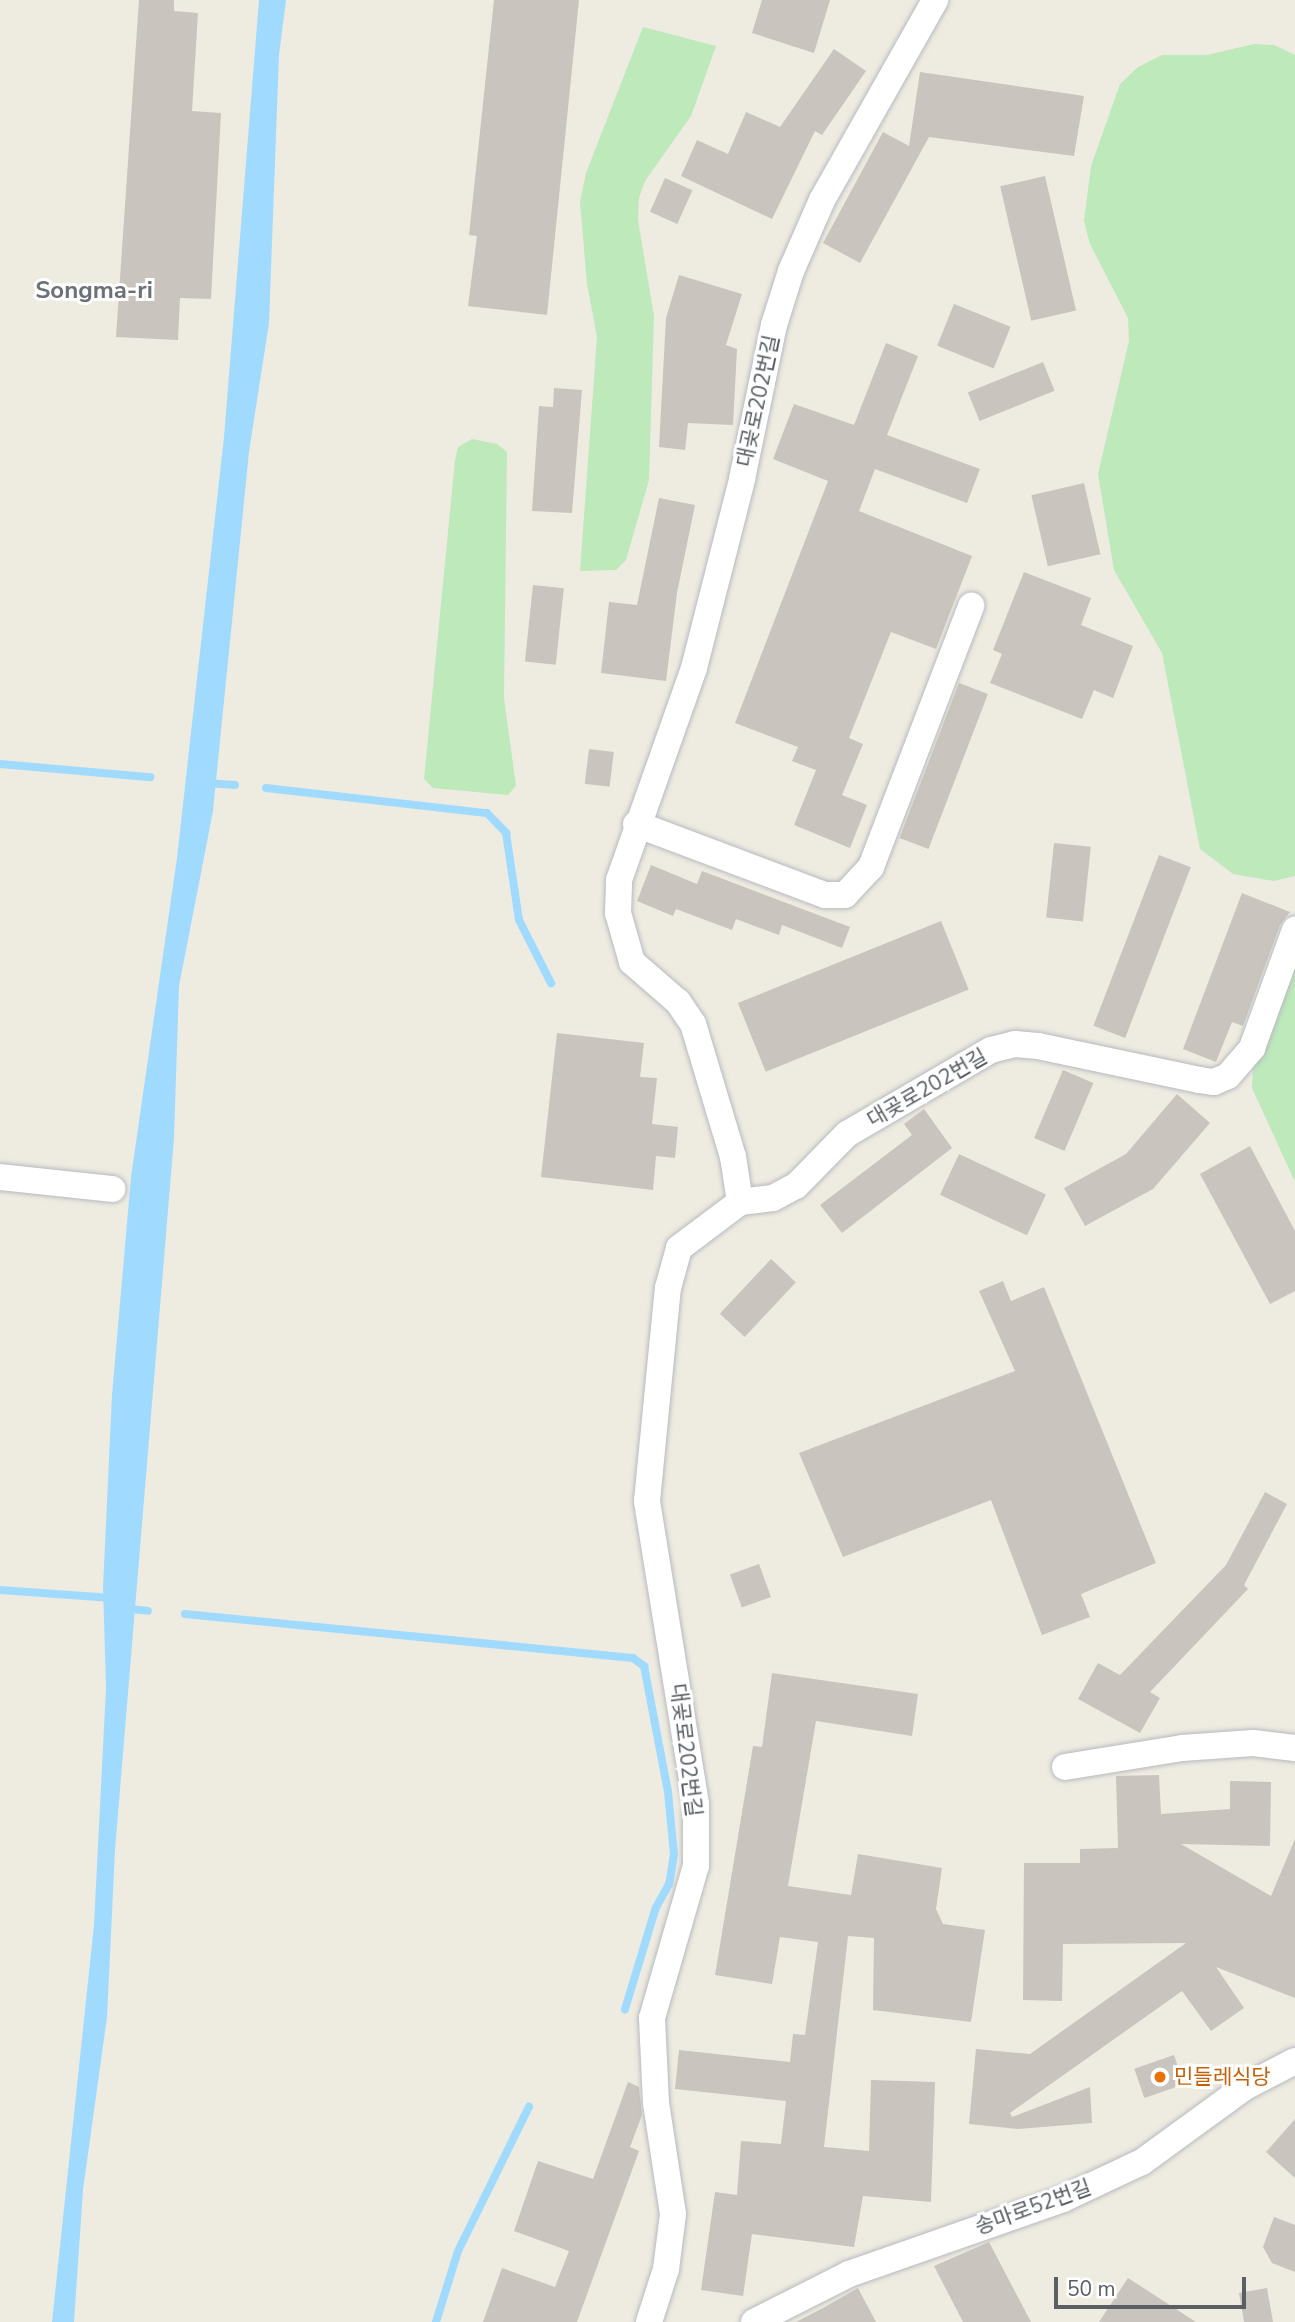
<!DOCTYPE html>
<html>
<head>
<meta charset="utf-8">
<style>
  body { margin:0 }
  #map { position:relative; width:1295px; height:2322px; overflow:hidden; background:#eeebe1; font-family:"Nunito Sans","Noto Sans KR",sans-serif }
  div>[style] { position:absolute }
  .green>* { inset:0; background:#bde9bb }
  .water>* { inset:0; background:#a0dbff }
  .stream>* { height:8px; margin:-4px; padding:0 4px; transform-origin:4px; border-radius:4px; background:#a0dbff }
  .building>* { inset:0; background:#c9c5be; transform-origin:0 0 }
  .roads { filter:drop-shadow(0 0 2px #b7babf) drop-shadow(0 0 2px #b7babf) }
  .minor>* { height:26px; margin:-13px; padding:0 13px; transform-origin:13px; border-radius:13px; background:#fff }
  .dots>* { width:19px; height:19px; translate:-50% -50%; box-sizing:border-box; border:4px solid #fff; border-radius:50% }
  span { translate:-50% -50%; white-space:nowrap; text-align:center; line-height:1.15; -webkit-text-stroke:6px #fff; paint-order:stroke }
  .street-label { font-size:21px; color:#5a5f64 }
  .food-label { font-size:21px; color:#c56008 }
  .left { translate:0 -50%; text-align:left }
  .quarter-label { font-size:24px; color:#6b7176; font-weight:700 }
  .scale { position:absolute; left:1054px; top:2277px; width:192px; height:32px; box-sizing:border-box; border:4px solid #5a5f64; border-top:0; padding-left:9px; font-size:21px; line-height:24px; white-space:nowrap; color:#5a5f64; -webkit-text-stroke:5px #fff; paint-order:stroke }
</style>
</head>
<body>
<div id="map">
  <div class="green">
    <div style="clip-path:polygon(643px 27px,716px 46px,691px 116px,645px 181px,639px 198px,638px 220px,654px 316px,649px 480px,626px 560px,616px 570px,580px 571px,597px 337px,587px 284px,580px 202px,586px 173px)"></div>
    <div style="clip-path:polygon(1254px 44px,1274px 45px,1295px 55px,1295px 876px,1274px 881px,1233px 874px,1200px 849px,1162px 653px,1114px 570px,1098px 474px,1129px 341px,1128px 318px,1090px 244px,1084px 221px,1091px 166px,1120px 84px,1138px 67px,1162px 55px,1207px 55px)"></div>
    <div style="clip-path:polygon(472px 439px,497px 444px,507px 452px,504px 698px,516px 786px,508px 795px,433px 788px,424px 779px,455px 460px,458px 447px)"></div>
    <div style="clip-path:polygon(1295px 968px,1295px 1182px,1252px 1088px,1253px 1069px)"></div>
  </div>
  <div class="water">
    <div style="clip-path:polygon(259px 0,286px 0,279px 55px,269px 323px,249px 452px,213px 811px,179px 986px,174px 1138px,115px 1850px,107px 2017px,83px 2190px,74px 2322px,52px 2322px,94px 1925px,106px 1688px,103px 1587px,112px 1395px,131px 1177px,177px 858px,224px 437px)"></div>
  </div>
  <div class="stream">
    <div style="left:0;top:764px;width:151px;rotate:5deg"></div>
    <div style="left:206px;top:783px;width:29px;rotate:4deg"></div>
    <div style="left:266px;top:788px;width:222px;rotate:6.5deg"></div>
    <div style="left:487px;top:813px;width:28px;rotate:46deg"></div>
    <div style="left:506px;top:833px;width:88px;rotate:81.5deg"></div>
    <div style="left:519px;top:920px;width:71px;rotate:63.1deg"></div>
    <div style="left:0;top:1590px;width:112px;rotate:4.1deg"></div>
    <div style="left:130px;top:1609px;width:18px;rotate:6deg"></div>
    <div style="left:185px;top:1614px;width:450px;rotate:5.6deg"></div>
    <div style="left:633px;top:1658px;width:14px;rotate:36deg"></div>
    <div style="left:644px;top:1666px;width:128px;rotate:79.2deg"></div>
    <div style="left:668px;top:1792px;width:62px;rotate:84.5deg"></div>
    <div style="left:674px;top:1854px;width:30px;rotate:99deg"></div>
    <div style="left:669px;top:1884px;width:26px;rotate:119deg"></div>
    <div style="left:656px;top:1907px;width:107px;rotate:106.9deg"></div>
    <div style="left:436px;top:2322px;width:74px;rotate:-72.8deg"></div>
    <div style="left:458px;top:2251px;width:161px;rotate:-63.8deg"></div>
  </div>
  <div class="building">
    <div style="clip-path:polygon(139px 0,174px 0,174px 11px,198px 13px,192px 111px,221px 113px,211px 299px,180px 298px,178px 340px,116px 337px)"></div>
    <div style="clip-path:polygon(494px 0,579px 0,547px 315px,468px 306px,477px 236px,469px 235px)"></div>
    <div style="clip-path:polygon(762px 0,830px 0,814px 53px,752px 33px)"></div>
    <div style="clip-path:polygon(834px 49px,866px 71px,822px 135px,815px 131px,772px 219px,681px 176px,697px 140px,728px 154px,746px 112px,780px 127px)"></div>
    <div style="clip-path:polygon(920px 72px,1084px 96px,1074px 156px,929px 137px,860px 263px,823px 243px,883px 132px,909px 146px)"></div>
    <div style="left:1045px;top:176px;width:138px;height:46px;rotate:77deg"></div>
    <div style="left:665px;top:178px;width:30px;height:37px;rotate:24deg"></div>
    <div style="clip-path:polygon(679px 275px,742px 294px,726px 345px,737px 349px,733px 425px,688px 423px,685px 450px,659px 447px,666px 318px)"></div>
    <div style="left:954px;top:304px;width:61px;height:45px;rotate:22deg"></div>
    <div style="clip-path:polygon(886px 343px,918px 356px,887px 435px,980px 469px,967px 503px,875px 469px,859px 511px,972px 556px,936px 649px,891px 632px,849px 738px,863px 744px,842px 795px,867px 805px,850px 848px,794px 825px,816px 770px,792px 761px,798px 747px,735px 723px,828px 481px,773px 459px,794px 404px,854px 425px)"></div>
    <div style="left:1043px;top:362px;width:31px;height:81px;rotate:68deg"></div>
    <div style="clip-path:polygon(554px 388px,582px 390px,572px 513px,532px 511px,539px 406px,553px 407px)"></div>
    <div style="left:1084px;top:483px;width:73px;height:54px;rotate:77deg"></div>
    <div style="clip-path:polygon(659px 498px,695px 505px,677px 593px,666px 681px,601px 673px,609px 602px,637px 605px)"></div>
    <div style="clip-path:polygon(1024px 572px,1091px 598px,1081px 625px,1133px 646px,1113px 698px,1094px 690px,1082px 719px,990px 683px,1002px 654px,993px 650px)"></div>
    <div style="left:533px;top:585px;width:31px;height:77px;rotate:6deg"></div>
    <div style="left:959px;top:683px;width:31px;height:166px;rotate:21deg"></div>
    <div style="left:589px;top:749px;width:25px;height:35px;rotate:7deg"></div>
    <div style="left:1054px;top:843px;width:37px;height:75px;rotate:6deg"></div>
    <div style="left:1159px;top:855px;width:34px;height:183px;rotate:21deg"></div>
    <div style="clip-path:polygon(651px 865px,697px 884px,702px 871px,850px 927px,842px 948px,782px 925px,779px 935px,736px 919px,732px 930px,676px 909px,673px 916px,637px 901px)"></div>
    <div style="clip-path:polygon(1242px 893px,1290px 912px,1280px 925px,1243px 1026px,1232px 1022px,1216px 1062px,1183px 1049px)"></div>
    <div style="left:941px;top:921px;width:74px;height:219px;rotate:68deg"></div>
    <div style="clip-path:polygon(557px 1033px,644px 1043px,640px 1077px,657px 1078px,652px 1124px,678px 1127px,675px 1158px,656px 1156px,653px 1190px,541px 1177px)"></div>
    <div style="left:1063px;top:1070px;width:33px;height:74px;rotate:23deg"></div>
    <div style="clip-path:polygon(1177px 1094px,1210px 1123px,1153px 1189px,1085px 1226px,1064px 1188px,1126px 1154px)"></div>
    <div style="clip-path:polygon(924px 1109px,952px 1148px,842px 1233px,820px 1205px,912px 1135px,904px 1124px)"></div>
    <div style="clip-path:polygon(1250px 1146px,1295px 1231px,1295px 1291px,1270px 1304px,1200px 1174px)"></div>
    <div style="left:959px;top:1154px;width:96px;height:45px;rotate:25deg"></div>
    <div style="left:771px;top:1259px;width:34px;height:75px;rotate:43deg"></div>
    <div style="clip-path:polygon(1003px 1281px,1011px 1301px,1044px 1287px,1156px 1563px,1081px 1594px,1090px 1617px,1042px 1635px,991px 1500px,843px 1557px,799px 1453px,1015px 1371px,979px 1291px)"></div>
    <div style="clip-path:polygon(1265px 1492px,1287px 1504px,1244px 1585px,1248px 1589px,1150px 1692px,1160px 1698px,1140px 1733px,1078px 1699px,1098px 1663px,1120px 1675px,1226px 1565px)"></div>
    <div style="left:759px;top:1564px;width:35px;height:31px;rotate:70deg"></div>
    <div style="clip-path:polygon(772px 1673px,918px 1694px,912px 1736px,816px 1721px,788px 1886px,851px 1895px,858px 1854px,942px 1868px,936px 1909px,943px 1924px,985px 1930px,971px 2022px,873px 2010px,874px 1938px,848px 1936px,824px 2147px,869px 2151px,871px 2080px,935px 2082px,931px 2202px,863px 2196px,854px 2247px,752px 2234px,743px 2296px,701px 2290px,715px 2192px,737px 2195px,741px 2141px,781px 2144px,786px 2101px,675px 2089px,679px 2050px,790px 2062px,793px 2034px,805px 2035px,818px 1942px,780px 1937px,772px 1984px,715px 1975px,753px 1746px,762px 1747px)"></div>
    <div style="clip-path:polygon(1159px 1775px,1161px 1814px,1230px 1809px,1230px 1781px,1271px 1782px,1270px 1846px,1181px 1844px,1271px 1896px,1295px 1839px,1295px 1998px,1216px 1967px,1244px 2008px,1211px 2031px,1182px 1991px,1010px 2113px,1012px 2117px,1090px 2087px,1092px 2123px,1018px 2129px,969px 2124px,976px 2049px,1030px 2054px,1186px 1943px,1063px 1944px,1062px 2001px,1023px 2000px,1024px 1863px,1080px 1863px,1080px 1849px,1118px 1848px,1116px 1776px)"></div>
    <div style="left:1174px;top:2055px;width:31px;height:42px;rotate:71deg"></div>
    <div style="clip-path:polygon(628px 2082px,639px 2087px,642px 2115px,630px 2147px,639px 2151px,577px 2322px,483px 2322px,502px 2268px,555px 2287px,569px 2251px,514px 2231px,538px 2161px,593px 2179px)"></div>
    <div style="clip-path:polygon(1295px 2119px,1295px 2178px,1266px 2152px)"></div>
    <div style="clip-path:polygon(1274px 2217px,1295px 2225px,1295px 2272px,1272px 2263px,1263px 2247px)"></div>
    <div style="clip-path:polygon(989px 2242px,1031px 2322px,963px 2322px,934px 2266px)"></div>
    <div style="clip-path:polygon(1128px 2278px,1196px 2322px,1099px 2322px)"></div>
    <div style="clip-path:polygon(858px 2288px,876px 2322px,796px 2322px,823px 2308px)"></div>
    <div style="clip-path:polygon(1267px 2288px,1273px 2322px,1244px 2322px,1239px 2293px)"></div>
  </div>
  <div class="roads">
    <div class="minor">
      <div style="left:636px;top:824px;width:202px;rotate:20.6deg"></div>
      <div style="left:825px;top:895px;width:20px"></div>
      <div style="left:845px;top:895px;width:38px;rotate:-47deg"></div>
      <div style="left:871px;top:867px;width:280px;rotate:-69deg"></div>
      <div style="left:0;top:1177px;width:113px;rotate:6.1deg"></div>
      <div style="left:740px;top:1202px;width:33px;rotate:-7deg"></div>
      <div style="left:773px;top:1198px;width:26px;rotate:-28deg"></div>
      <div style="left:796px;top:1186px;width:73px;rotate:-45.6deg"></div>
      <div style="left:847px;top:1134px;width:167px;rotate:-30.3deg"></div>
      <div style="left:991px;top:1050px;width:25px;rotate:-14deg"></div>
      <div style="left:1015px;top:1044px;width:23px;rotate:5deg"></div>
      <div style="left:1038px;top:1046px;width:165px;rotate:11.9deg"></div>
      <div style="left:1199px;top:1080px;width:15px;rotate:8deg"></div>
      <div style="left:1214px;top:1082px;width:15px;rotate:-23deg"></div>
      <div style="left:1228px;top:1076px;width:37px;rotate:-49deg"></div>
      <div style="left:1252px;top:1048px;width:126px;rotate:-70deg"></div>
      <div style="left:1065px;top:1767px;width:119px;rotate:-9.2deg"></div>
      <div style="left:1182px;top:1748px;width:71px;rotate:-4deg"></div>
      <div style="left:1253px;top:1743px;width:42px;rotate:6.8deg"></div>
      <div style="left:649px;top:2322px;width:56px;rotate:-72.2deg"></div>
      <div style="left:666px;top:2269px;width:55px;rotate:-82.7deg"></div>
      <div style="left:673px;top:2214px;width:112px;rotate:-98.7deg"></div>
      <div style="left:656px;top:2103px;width:85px;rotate:-92.7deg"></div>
      <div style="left:652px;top:2018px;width:158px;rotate:-73.9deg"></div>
      <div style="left:696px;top:1866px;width:62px;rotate:-90deg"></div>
      <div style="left:696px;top:1804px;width:307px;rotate:-99.2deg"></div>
      <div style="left:647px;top:1501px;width:214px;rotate:-84.4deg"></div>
      <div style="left:668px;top:1288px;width:41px;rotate:-74.6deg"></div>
      <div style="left:679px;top:1248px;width:76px;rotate:-37deg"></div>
      <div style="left:740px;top:1202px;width:46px;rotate:-98.8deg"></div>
      <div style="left:733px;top:1157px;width:139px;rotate:-106.7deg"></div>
      <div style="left:693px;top:1024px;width:27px;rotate:-124deg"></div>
      <div style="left:678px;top:1002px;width:61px;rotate:-139deg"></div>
      <div style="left:632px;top:962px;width:51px;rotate:-105.9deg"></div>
      <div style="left:618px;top:913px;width:33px;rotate:-88deg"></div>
      <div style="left:619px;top:880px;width:225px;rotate:-70.5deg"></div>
      <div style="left:694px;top:668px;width:195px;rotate:-75.7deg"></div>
      <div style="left:742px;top:479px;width:157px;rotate:-78.3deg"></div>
      <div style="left:774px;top:325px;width:57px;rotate:-72.5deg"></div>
      <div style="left:791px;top:271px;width:77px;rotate:-66.4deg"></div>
      <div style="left:822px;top:200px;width:230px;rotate:-60.5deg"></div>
      <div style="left:754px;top:2322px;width:106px;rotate:-26.8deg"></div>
      <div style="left:849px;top:2274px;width:227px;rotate:-19.3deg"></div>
      <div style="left:1063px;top:2199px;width:87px;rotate:-25.1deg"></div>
      <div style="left:1142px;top:2162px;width:127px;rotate:-36.1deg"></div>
      <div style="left:1245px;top:2087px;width:56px;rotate:-27.5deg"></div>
    </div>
  </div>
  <div class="dots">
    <div style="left:1160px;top:2077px;background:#e8710a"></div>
  </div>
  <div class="street-label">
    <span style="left:758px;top:401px;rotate:-78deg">대곶로202번길</span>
    <span style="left:927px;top:1088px;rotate:-30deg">대곶로202번길</span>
    <span style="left:686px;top:1750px;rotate:83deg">대곶로202번길</span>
    <span style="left:1033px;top:2207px;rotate:-20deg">송마로52번길</span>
  </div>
  <div class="food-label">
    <span class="left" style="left:1174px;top:2077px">민들레식당</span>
  </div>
  <div class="quarter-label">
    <span style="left:94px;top:291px">Songma-ri</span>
  </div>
  <div class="scale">50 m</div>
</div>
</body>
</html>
